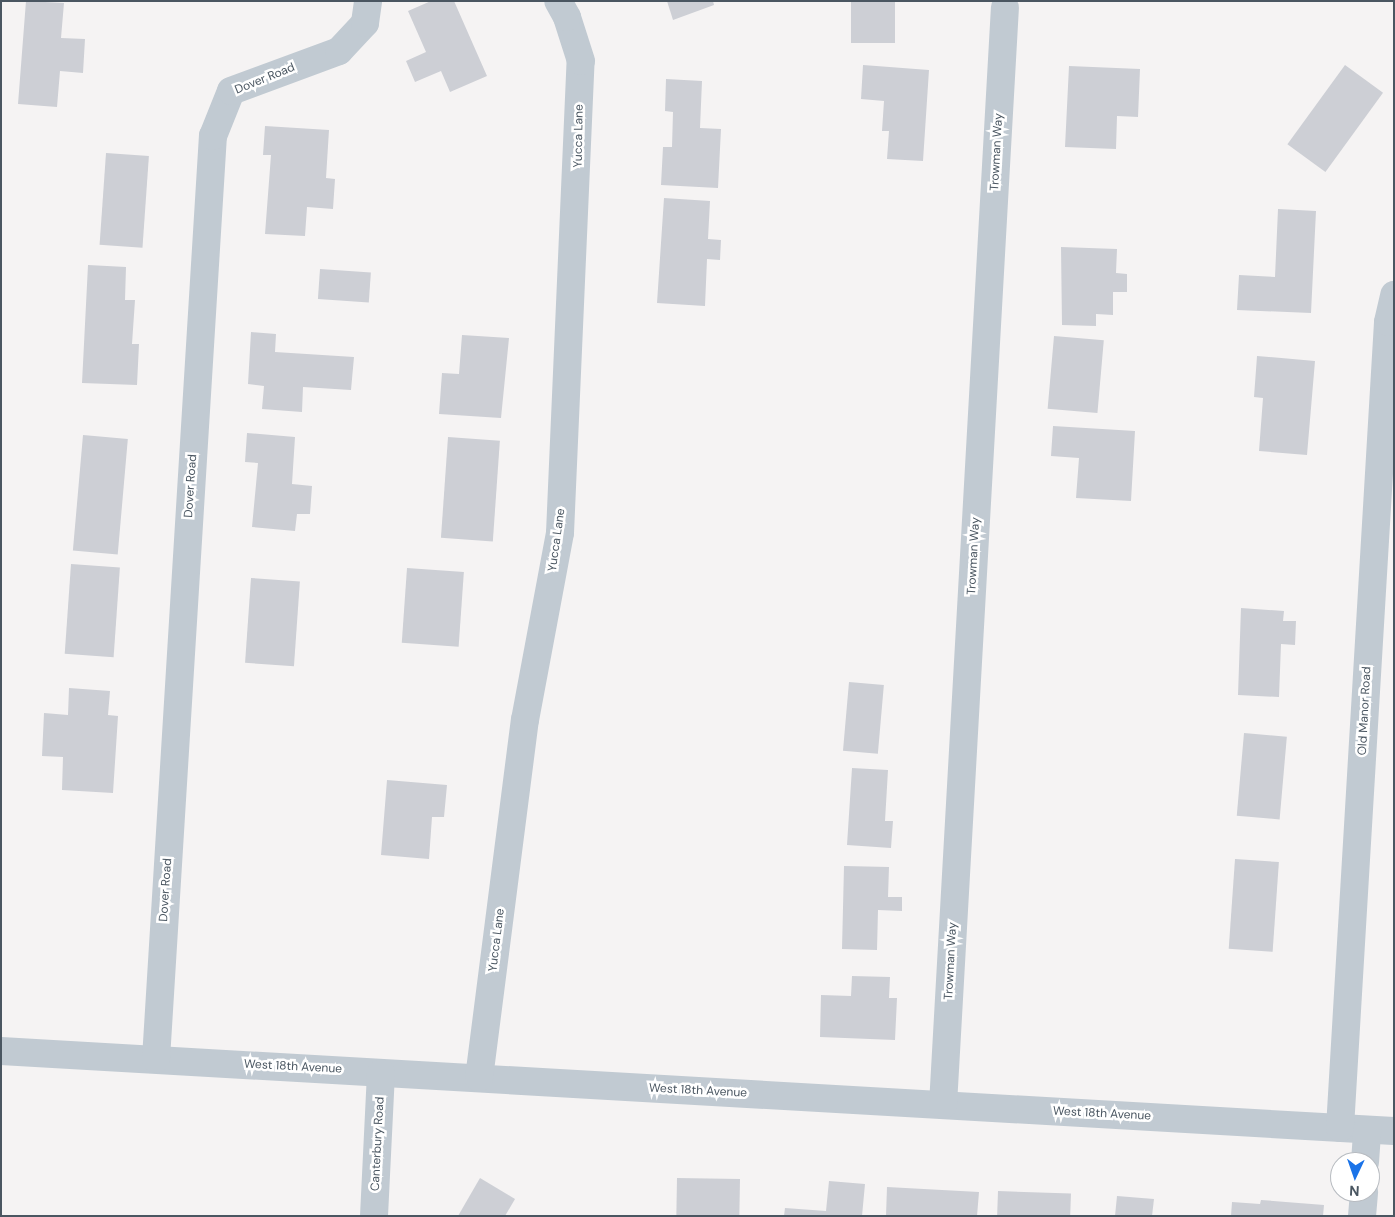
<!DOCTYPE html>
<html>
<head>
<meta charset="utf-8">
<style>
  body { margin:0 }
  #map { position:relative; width:1395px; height:1217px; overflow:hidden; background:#f5f3f3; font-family:"DM Sans",sans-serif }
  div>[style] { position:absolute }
  .building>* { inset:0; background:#cdcfd5; transform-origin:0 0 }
  .minor>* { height:28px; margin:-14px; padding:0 14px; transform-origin:14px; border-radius:14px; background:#c1cad2 }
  span { translate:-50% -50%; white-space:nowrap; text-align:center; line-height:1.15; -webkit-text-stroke:5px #fff; paint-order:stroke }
  .street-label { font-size:12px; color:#4a5661 }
  .frame { position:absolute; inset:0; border:2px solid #4a5661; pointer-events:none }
  .north { position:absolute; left:1330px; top:1152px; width:50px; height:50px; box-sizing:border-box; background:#fff; border:1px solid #b7bbc0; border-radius:50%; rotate:183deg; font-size:14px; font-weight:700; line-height:20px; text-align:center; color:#4a5661 }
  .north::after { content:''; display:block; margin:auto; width:18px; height:22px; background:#1a73e8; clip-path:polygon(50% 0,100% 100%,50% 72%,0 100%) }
</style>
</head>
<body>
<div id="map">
  <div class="building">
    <div style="clip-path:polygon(26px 1px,64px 3px,61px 38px,85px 39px,83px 73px,60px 71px,57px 107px,18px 104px)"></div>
    <div style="clip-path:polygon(431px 1px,454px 1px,487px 76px,450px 92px,441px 71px,415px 82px,406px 61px,426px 52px,408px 11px)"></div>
    <div style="clip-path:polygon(667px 1px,713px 1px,714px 5px,673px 20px)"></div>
    <div style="left:851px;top:1px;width:44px;height:42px"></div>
    <div style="clip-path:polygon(863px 65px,929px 70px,923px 161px,887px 159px,889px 131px,882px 131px,884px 101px,861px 99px)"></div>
    <div style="left:1345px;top:65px;width:47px;height:98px;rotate:36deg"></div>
    <div style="clip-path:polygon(1069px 66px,1140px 69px,1138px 117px,1117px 116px,1116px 149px,1065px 147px)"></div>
    <div style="clip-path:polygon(666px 79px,702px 81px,700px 128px,721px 129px,718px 188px,661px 185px,663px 147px,672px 147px,673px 112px,665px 111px)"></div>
    <div style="clip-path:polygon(265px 126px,329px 130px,326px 178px,335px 179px,333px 209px,307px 207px,305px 236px,265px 234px,271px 155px,263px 155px)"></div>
    <div style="left:106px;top:153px;width:43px;height:92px;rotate:4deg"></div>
    <div style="clip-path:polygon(664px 198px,710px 201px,708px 239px,721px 240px,720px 260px,707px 259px,705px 306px,657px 303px)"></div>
    <div style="clip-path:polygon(1278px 209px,1316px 211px,1311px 313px,1237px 310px,1239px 275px,1275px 277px)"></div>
    <div style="clip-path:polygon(1061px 247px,1117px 249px,1116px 273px,1127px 274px,1127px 292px,1113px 292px,1113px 315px,1096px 314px,1096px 326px,1062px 325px)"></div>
    <div style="clip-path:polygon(88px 265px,126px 267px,125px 300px,135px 300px,132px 344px,139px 344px,137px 385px,82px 383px)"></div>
    <div style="left:320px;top:269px;width:51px;height:30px;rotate:4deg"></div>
    <div style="clip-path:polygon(251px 332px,276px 334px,275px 352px,354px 357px,351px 390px,303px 387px,302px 412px,262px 409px,264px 386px,248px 384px)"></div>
    <div style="clip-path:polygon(462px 335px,509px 338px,501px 418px,439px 414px,442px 373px,459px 374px)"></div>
    <div style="left:1054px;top:336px;width:50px;height:73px;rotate:5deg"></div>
    <div style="clip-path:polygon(1257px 356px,1315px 361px,1307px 455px,1259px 451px,1263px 398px,1254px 397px)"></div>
    <div style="clip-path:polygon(1053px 426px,1135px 431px,1131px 501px,1076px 498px,1079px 458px,1051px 456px)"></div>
    <div style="clip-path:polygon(247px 433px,295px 437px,292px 484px,312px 486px,310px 514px,297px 514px,295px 531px,252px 527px,258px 463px,245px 462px)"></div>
    <div style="left:83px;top:435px;width:45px;height:116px;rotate:5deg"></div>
    <div style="left:448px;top:437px;width:52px;height:101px;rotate:4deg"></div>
    <div style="left:71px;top:564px;width:49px;height:90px;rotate:4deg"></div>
    <div style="left:407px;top:568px;width:57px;height:75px;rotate:4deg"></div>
    <div style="left:251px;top:578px;width:49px;height:85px;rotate:4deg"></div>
    <div style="clip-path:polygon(1241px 608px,1284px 611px,1283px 621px,1296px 621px,1295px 645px,1281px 644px,1279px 697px,1238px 695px)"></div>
    <div style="left:849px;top:682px;width:35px;height:69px;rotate:5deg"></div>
    <div style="clip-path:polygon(69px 688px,110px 691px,108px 715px,118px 716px,113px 793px,62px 790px,63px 757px,42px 756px,44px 713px,68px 715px)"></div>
    <div style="left:1244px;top:733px;width:43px;height:83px;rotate:5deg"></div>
    <div style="clip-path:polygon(852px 768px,888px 770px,885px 821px,893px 821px,891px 848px,847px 845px)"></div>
    <div style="clip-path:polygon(387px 780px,447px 785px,444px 817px,432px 817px,429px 859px,381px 855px)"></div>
    <div style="left:1235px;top:859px;width:44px;height:90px;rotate:4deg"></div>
    <div style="clip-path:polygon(844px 866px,889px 867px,888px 897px,902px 897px,902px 911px,878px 910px,877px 950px,842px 949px)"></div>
    <div style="clip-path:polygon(852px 976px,890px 977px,889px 998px,897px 998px,895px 1040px,820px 1037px,821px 995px,851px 996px)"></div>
    <div style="clip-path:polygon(480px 1178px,515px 1199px,505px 1216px,458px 1216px)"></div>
    <div style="left:677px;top:1178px;width:63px;height:38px;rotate:1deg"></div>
    <div style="clip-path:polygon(829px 1181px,865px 1184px,862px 1216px,784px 1216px,785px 1208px,826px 1211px)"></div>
    <div style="clip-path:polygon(887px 1187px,979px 1192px,977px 1216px,886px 1216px)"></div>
    <div style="left:998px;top:1191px;width:73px;height:25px;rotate:2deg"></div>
    <div style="clip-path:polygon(1117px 1196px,1154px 1199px,1152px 1216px,1115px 1216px)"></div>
    <div style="clip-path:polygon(1261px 1200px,1324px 1205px,1323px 1216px,1231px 1216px,1232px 1202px,1260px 1204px)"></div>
  </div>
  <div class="minor">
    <div style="left:1px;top:1051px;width:1395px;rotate:3.29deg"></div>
    <div style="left:156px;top:1059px;width:925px;rotate:-86.47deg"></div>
    <div style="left:213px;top:136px;width:48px;rotate:-68.2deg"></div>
    <div style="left:231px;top:91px;width:115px;rotate:-20.3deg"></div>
    <div style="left:339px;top:51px;width:38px;rotate:-47deg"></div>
    <div style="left:365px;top:23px;width:22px;rotate:-82deg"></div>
    <div style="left:479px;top:1078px;width:361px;rotate:-82.7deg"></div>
    <div style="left:525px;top:720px;width:190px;rotate:-79.4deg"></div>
    <div style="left:560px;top:533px;width:472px;rotate:-87.5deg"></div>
    <div style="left:581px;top:61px;width:46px;rotate:-107.7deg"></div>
    <div style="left:567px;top:17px;width:18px;rotate:-119deg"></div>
    <div style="left:943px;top:1105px;width:1099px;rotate:-86.77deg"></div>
    <div style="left:1340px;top:1128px;width:807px;rotate:-86.59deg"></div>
    <div style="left:1388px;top:322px;width:28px;rotate:-77deg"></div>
    <div style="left:1365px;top:1162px;width:32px;rotate:-86deg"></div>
    <div style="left:374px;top:1216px;width:143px;rotate:-87.2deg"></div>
    <div style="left:1362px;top:1216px;width:24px;rotate:-85deg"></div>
  </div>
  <div class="street-label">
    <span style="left:265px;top:79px;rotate:-22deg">Dover Road</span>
    <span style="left:579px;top:136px;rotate:-89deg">Yucca Lane</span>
    <span style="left:997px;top:152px;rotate:-87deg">Trowman Way</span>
    <span style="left:191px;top:486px;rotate:-86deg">Dover Road</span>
    <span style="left:557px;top:540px;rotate:-82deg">Yucca Lane</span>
    <span style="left:974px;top:556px;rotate:-87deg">Trowman Way</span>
    <span style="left:1365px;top:711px;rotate:-87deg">Old Manor Road</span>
    <span style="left:166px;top:890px;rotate:-86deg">Dover Road</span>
    <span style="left:497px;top:940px;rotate:-83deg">Yucca Lane</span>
    <span style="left:951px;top:961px;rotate:-87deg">Trowman Way</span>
    <span style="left:293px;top:1067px;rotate:3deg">West 18th Avenue</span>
    <span style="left:698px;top:1091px;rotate:3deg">West 18th Avenue</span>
    <span style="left:1102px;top:1114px;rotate:3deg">West 18th Avenue</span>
    <span style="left:378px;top:1144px;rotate:-87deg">Canterbury Road</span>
  </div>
  <div class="frame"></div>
  <div class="north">N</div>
</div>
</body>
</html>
